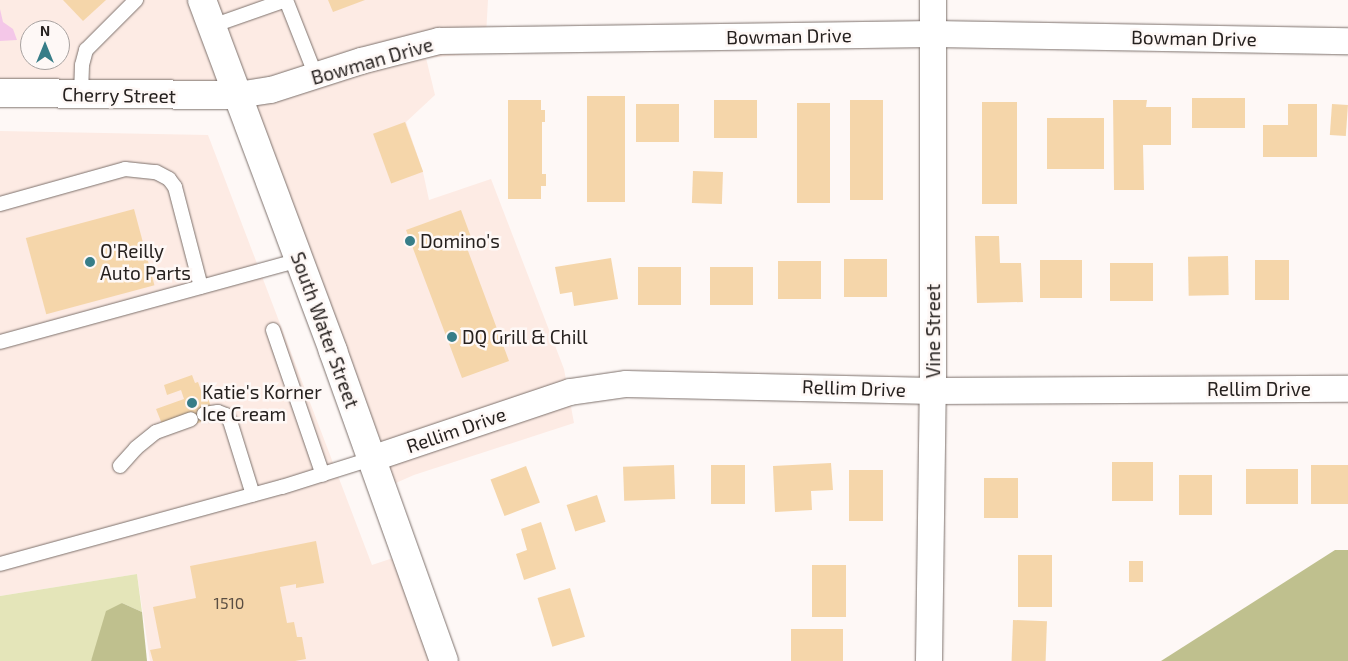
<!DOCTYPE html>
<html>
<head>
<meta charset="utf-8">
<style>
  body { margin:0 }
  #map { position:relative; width:1348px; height:661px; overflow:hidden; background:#fef8f6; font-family:"Exo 2",sans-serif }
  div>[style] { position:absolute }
  .built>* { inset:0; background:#fdebe4 }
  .green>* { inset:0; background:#e4e5b9 }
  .forest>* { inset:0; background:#bfc08e }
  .water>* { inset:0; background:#f4c7e8 }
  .building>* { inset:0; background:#f5d6aa; transform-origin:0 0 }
  .roads { filter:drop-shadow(0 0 1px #7d716c) drop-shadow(0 0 1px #7d716c) }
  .lane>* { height:14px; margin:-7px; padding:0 7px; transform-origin:7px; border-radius:7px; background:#fff }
  .street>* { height:26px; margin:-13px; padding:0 13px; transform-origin:13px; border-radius:13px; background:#fff }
  .secondary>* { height:28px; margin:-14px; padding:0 14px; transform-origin:14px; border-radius:14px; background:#fff }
  .primary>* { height:28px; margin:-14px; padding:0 14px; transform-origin:14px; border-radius:14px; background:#fff }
  .dots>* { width:14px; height:14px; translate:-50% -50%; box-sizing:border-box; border:2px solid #fef8f6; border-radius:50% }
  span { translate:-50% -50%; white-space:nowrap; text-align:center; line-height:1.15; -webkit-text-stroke:5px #fef8f6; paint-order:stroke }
  .number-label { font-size:16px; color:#5a4e42 }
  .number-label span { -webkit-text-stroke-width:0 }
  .street-label { font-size:19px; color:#26211f }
  .poi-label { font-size:19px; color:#26211f }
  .left { translate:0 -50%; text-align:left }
  .north { position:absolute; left:20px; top:20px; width:50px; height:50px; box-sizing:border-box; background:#fef8f6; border:1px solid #a8a2a0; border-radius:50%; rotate:0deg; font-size:14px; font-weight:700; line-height:20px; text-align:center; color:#26211f }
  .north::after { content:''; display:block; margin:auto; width:18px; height:22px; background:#377d88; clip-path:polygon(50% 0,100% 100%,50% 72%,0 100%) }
</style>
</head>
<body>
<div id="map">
  <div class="built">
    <div style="clip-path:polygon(evenodd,0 0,488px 0,485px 53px,426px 58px,435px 95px,406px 122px,423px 172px,429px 200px,491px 179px,564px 369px,574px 423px,414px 475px,382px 489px,238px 95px,0 93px,0 0,30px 30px,60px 30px,60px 60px,30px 60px,30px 30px)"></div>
    <div style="clip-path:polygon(0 131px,208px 135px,372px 565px,405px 554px,444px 661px,150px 661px,137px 574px,0 596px)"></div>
  </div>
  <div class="green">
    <div style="clip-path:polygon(137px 574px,142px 612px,122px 603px,98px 644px,91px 661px,0 661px,0 596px)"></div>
  </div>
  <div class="forest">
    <div style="clip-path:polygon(1335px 550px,1348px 550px,1348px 661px,1161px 661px)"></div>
    <div style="clip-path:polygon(122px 603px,142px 612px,147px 661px,91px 661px,106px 611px)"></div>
  </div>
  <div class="water">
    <div style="clip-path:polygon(0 9px,3px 22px,13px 29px,17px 40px,0 41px)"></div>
  </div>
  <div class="building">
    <div style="clip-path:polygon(63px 0,106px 0,83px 21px)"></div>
    <div style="clip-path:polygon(328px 0,365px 0,333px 12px)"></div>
    <div style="left:587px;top:96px;width:38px;height:106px"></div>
    <div style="left:1192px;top:98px;width:53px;height:30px"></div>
    <div style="clip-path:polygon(508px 100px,541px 100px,541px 110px,545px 110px,545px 122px,542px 122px,542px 174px,546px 174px,546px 186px,541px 186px,541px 199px,508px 199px)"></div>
    <div style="left:757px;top:100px;width:38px;height:43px;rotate:90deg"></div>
    <div style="left:850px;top:100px;width:33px;height:100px"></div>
    <div style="clip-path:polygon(1113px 100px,1147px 100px,1146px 107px,1171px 107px,1171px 145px,1143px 145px,1144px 190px,1114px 190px)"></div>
    <div style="left:982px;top:102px;width:35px;height:102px"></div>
    <div style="left:797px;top:103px;width:33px;height:100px"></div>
    <div style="left:636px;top:104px;width:43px;height:38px"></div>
    <div style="clip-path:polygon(1288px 104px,1317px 104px,1317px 157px,1263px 157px,1263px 125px,1288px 125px)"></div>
    <div style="left:1332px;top:104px;width:16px;height:31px;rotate:4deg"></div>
    <div style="left:1047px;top:118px;width:57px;height:51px"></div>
    <div style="left:405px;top:122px;width:53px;height:34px;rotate:70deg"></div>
    <div style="left:693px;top:171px;width:30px;height:32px;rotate:2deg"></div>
    <div style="left:134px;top:209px;width:79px;height:112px;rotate:75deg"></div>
    <div style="clip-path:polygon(461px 210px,471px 237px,464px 240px,509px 361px,462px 378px,406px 230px)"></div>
    <div style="clip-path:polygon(975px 236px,999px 236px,1000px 263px,1021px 263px,1023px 302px,977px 303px)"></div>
    <div style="left:1228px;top:256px;width:39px;height:40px;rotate:89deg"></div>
    <div style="clip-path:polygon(611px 258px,618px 299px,574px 306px,572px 292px,560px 294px,555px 267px)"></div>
    <div style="left:887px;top:259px;width:38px;height:43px;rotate:90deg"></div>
    <div style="left:1040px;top:260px;width:42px;height:38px"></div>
    <div style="left:1255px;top:260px;width:34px;height:40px"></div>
    <div style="left:821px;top:261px;width:38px;height:43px;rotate:90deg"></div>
    <div style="left:1110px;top:263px;width:43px;height:38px"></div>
    <div style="left:638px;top:267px;width:43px;height:38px"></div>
    <div style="left:710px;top:267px;width:43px;height:38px"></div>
    <div style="clip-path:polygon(192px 375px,195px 383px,198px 382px,202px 393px,206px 392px,211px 407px,206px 420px,193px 425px,162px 424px,156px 409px,184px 399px,181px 390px,167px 395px,164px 385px)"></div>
    <div style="left:1112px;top:462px;width:41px;height:39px"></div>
    <div style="clip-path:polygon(831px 463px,833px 490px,811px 491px,812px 510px,775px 512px,773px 466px)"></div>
    <div style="left:674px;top:465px;width:34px;height:51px;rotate:88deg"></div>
    <div style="left:711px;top:465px;width:34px;height:39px"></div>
    <div style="left:1311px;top:465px;width:37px;height:39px"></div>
    <div style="left:526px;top:466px;width:39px;height:38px;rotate:69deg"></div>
    <div style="left:1298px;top:469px;width:35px;height:52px;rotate:90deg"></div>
    <div style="left:849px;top:470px;width:34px;height:51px"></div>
    <div style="left:1179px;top:475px;width:33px;height:40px"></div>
    <div style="left:984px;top:478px;width:34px;height:40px"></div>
    <div style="left:597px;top:495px;width:28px;height:32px;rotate:72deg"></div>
    <div style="clip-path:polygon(541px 522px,556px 569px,524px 580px,516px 554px,527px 550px,521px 529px)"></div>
    <div style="clip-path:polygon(316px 541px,324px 583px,296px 588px,296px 584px,280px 587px,287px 623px,294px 622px,297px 637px,302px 637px,306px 659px,295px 661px,153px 661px,150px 650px,161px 648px,153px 607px,196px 598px,190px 566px)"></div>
    <div style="left:1018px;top:555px;width:34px;height:52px"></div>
    <div style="left:1129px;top:561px;width:14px;height:21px"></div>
    <div style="left:812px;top:565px;width:34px;height:52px"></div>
    <div style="left:570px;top:588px;width:51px;height:34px;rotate:73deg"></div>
    <div style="left:1013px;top:620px;width:34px;height:41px;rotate:2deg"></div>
    <div style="left:791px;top:629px;width:52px;height:32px"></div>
  </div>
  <div class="roads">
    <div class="lane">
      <div style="left:286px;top:0;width:82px;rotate:68.5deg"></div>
      <div style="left:212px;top:26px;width:78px;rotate:-19.4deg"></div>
      <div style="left:81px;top:94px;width:29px;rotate:-88deg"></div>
      <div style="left:82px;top:65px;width:16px;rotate:-75deg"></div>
      <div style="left:86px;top:50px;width:71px;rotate:-45deg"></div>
      <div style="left:0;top:204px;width:130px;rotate:-15.6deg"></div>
      <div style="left:125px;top:169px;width:31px;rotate:6deg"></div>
      <div style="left:156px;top:172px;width:15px;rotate:28deg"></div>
      <div style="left:169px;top:179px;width:10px;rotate:53deg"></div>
      <div style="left:175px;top:187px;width:103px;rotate:75.4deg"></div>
      <div style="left:273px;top:330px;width:153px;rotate:71deg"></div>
      <div style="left:0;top:342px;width:311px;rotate:-15.3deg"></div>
      <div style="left:204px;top:414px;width:14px;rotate:-8deg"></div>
      <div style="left:218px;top:412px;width:9px;rotate:21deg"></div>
      <div style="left:226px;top:415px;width:7px;rotate:56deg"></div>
      <div style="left:230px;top:421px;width:77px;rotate:72.7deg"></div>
      <div style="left:120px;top:466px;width:24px;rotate:-48deg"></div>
      <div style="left:136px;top:448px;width:26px;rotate:-39deg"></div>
      <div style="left:156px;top:432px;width:37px;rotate:-20deg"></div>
      <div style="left:0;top:564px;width:292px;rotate:-15.3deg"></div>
      <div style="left:282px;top:487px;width:93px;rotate:-17.5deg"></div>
    </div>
    <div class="street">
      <div style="left:238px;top:95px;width:33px;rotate:-9deg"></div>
      <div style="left:271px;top:90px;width:95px;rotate:-17.9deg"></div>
      <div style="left:361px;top:61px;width:81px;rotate:-14.4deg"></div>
      <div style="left:439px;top:41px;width:494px;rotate:-0.8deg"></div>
      <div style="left:933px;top:34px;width:415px;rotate:1deg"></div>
      <div style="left:371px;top:459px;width:210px;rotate:-18.6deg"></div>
      <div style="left:570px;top:392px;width:57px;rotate:-8.1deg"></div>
      <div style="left:626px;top:384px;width:307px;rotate:1.3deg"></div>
      <div style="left:933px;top:391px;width:415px;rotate:-0.3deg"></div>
      <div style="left:929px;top:661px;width:270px;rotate:-89.2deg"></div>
      <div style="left:933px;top:391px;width:391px;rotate:-90deg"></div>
    </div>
    <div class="secondary">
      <div style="left:0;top:93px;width:238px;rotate:0.5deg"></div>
    </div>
    <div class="primary">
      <div style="left:202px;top:0;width:375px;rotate:69.5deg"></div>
      <div style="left:333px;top:351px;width:329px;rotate:70.3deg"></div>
    </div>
  </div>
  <div class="dots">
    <div style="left:410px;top:241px;background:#377d88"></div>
    <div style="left:90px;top:262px;background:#377d88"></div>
    <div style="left:452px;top:337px;background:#377d88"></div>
    <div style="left:192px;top:403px;background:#377d88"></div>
  </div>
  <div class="number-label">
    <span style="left:229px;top:603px">1510</span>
  </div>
  <div class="street-label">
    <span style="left:789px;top:36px;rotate:-1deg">Bowman Drive</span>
    <span style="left:1194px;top:38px;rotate:1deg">Bowman Drive</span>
    <span style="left:372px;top:61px;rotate:-16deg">Bowman Drive</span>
    <span style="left:119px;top:95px;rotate:1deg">Cherry Street</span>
    <span style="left:325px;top:330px;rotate:70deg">South Water Street</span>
    <span style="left:933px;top:331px;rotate:-90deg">Vine Street</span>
    <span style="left:854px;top:388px;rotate:2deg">Rellim Drive</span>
    <span style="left:1259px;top:389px">Rellim Drive</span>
    <span style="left:456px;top:430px;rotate:-19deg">Rellim Drive</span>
  </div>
  <div class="poi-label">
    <span class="left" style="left:420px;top:241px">Domino's</span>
    <span class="left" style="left:100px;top:262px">O'Reilly<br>Auto Parts</span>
    <span class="left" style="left:462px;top:337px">DQ Grill &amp; Chill</span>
    <span class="left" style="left:202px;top:403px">Katie's Korner<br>Ice Cream</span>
  </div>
  <div class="north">N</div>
</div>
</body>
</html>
